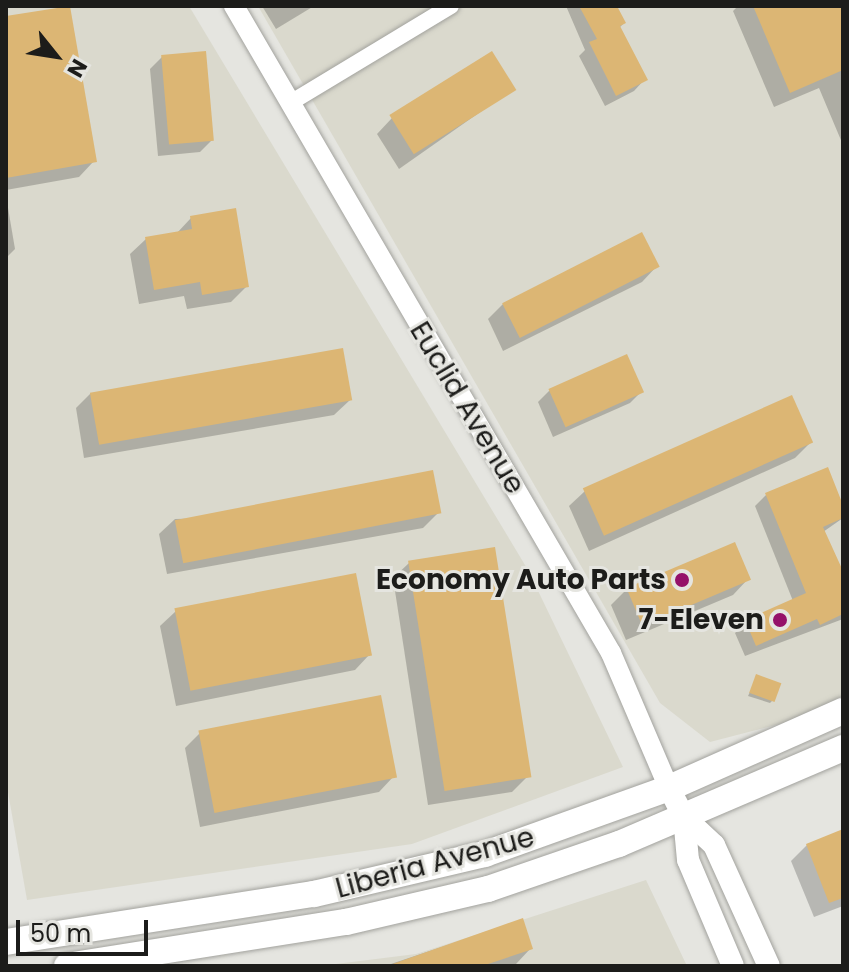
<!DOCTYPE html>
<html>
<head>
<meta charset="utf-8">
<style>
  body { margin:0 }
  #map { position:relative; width:849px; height:972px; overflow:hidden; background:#e5e5e0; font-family:Poppins,sans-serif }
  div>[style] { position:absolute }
  .built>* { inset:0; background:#dad9cd }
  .shadow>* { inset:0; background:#0003 }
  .building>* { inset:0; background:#dcb674; transform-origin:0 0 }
  .roads { filter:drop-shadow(0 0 2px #a2a29d) drop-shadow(0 0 2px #a2a29d) }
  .minor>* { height:16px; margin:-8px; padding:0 8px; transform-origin:8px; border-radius:8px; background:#fff }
  .tertiary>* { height:20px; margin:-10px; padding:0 10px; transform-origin:10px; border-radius:10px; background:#fff }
  .secondary>* { height:22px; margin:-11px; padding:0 11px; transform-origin:11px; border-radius:11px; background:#fff }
  .trunk>* { height:26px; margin:-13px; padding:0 13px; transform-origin:13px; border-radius:13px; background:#fff }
  .dots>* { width:22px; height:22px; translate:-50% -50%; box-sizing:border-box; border:4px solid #e5e5e0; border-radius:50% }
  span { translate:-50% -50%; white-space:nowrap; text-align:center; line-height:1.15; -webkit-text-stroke:6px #e5e5e0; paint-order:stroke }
  .street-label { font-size:28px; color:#1c1c1a }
  .poi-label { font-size:28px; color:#1c1c1a; font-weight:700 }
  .right { translate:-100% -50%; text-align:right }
  .frame { position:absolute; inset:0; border:8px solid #1c1c1a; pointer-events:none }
  .north { position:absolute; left:16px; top:16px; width:80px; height:80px; -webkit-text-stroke:6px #e5e5e0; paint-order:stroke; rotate:120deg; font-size:22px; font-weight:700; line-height:32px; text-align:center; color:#1c1c1a }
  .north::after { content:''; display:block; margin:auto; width:28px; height:36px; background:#1c1c1a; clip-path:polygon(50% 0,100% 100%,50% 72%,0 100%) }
  .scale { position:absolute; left:16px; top:920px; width:132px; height:36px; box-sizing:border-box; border:4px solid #1c1c1a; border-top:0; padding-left:10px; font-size:24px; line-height:28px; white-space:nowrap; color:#1c1c1a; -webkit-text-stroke:6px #e5e5e0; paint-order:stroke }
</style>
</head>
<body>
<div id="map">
  <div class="built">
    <div style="clip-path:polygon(6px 6px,189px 6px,528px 570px,623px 767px,412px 844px,27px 900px,6px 781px)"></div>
    <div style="clip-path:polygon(258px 6px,843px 6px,843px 701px,810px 716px,710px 742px,660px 703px)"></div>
    <div style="clip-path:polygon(646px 880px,687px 966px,320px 966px,416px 954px)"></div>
  </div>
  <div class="shadow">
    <div style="clip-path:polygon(262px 6px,314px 6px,276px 29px)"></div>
    <div style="clip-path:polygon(566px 6px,615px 6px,624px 23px,619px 28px,645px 79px,634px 91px,605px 106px,579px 56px,585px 50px)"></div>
    <div style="clip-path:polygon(738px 6px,843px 6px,843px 145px,819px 88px,774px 107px,733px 11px)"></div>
    <div style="clip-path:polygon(6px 18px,94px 161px,79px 177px,6px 190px)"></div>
    <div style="clip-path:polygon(162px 57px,212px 140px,200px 152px,158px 156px,150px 69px)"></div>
    <div style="clip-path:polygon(513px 89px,399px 169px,377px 134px,392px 118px)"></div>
    <div style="clip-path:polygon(6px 196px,15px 249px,6px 258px)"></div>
    <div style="clip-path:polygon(191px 218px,247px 286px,231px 302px,187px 309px,184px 296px,139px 304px,130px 254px,146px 239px,176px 234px)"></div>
    <div style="clip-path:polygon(657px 266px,642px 282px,503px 351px,488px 319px,503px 304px)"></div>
    <div style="clip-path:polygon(549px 391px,641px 392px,630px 403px,553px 437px,538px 402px)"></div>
    <div style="clip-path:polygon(91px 393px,350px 400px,334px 415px,84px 458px,76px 408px)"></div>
    <div style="clip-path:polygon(811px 442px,795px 458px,589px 551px,569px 506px,585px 491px)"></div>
    <div style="clip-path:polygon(766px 495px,843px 510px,843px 518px,823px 532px,843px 576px,843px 619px,745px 656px,735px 633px,747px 621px,793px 601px,755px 506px)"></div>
    <div style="clip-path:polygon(439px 512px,423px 528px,167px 574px,159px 534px,175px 519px)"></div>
    <div style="clip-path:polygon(409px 563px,528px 776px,512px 792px,428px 805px,393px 578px)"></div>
    <div style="clip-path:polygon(748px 579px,733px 595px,626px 640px,611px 605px,627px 589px)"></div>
    <div style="clip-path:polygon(176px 611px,370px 654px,355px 670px,176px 706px,160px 626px)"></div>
    <div style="clip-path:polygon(757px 677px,773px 700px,770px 703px,748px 696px)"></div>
    <div style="clip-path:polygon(200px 733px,394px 776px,379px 792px,200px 827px,185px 748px)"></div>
    <div style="clip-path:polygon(843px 831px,843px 906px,814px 917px,791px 861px,807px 845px)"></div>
    <div style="clip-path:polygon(522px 920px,531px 948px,516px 964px,385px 966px)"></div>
  </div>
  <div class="building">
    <div style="clip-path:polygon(70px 6px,97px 162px,6px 178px,6px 16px)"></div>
    <div style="clip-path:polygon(579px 6px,617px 6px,626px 23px,620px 26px,648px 80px,616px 96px,589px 42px,597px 39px)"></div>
    <div style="clip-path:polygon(753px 6px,843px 6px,843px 70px,790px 93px)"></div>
    <div style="left:206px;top:51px;width:90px;height:45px;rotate:85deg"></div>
    <div style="left:492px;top:51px;width:46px;height:121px;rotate:58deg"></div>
    <div style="clip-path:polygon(236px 208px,249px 287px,202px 295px,200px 282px,154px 290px,145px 237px,192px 229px,190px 216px)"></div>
    <div style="left:642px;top:232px;width:39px;height:157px;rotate:63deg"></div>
    <div style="left:343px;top:348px;width:53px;height:257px;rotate:80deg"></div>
    <div style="left:627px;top:354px;width:42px;height:86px;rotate:66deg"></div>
    <div style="left:792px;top:395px;width:52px;height:229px;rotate:66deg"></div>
    <div style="clip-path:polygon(828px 467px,843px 505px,843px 518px,823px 527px,843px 571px,843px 614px,820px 625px,817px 619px,756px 646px,745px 620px,806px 593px,765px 493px)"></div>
    <div style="left:433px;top:470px;width:44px;height:263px;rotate:79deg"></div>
    <div style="left:735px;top:542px;width:41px;height:118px;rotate:67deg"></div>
    <div style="left:495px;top:547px;width:233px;height:88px;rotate:81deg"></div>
    <div style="left:356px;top:573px;width:84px;height:185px;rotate:79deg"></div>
    <div style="left:756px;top:674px;width:27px;height:20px;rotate:20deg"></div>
    <div style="left:381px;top:695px;width:84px;height:186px;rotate:79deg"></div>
    <div style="clip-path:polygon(843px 829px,843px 898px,829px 903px,806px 844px)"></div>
    <div style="clip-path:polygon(523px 918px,533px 949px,482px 966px,387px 966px)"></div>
  </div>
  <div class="roads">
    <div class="minor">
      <div style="left:290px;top:103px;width:188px;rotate:-31.1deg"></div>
    </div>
    <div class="tertiary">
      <div style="left:234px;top:6px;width:749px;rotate:59.77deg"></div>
      <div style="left:611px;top:653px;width:147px;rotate:66.8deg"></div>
    </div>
    <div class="secondary">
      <div style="left:669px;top:788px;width:33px;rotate:63deg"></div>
      <div style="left:684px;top:817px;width:41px;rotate:43deg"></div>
      <div style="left:714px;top:845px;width:133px;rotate:65.6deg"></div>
      <div style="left:684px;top:817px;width:43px;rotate:84.7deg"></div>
      <div style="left:688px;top:860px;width:115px;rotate:67deg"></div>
    </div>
    <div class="trunk">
      <div style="left:6px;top:942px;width:312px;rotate:-8.9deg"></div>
      <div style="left:314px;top:894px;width:176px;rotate:-13.2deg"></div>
      <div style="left:485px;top:854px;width:195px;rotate:-19.7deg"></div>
      <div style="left:669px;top:788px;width:190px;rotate:-23.9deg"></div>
      <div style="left:67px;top:966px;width:282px;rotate:-9deg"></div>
      <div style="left:346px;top:922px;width:146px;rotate:-13.1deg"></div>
      <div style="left:488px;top:889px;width:139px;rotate:-19deg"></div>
      <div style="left:619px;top:844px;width:244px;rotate:-23.2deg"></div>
    </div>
  </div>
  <div class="dots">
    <div style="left:682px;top:580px;background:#951169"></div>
    <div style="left:780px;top:620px;background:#951169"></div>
  </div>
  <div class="street-label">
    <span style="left:467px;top:408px;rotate:59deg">Euclid Avenue</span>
    <span style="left:435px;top:863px;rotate:-15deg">Liberia Avenue</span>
  </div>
  <div class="poi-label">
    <span class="right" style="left:666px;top:580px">Economy Auto Parts</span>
    <span class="right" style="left:764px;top:620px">7-Eleven</span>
  </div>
  <div class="frame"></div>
  <div class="north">N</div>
  <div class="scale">50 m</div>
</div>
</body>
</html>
